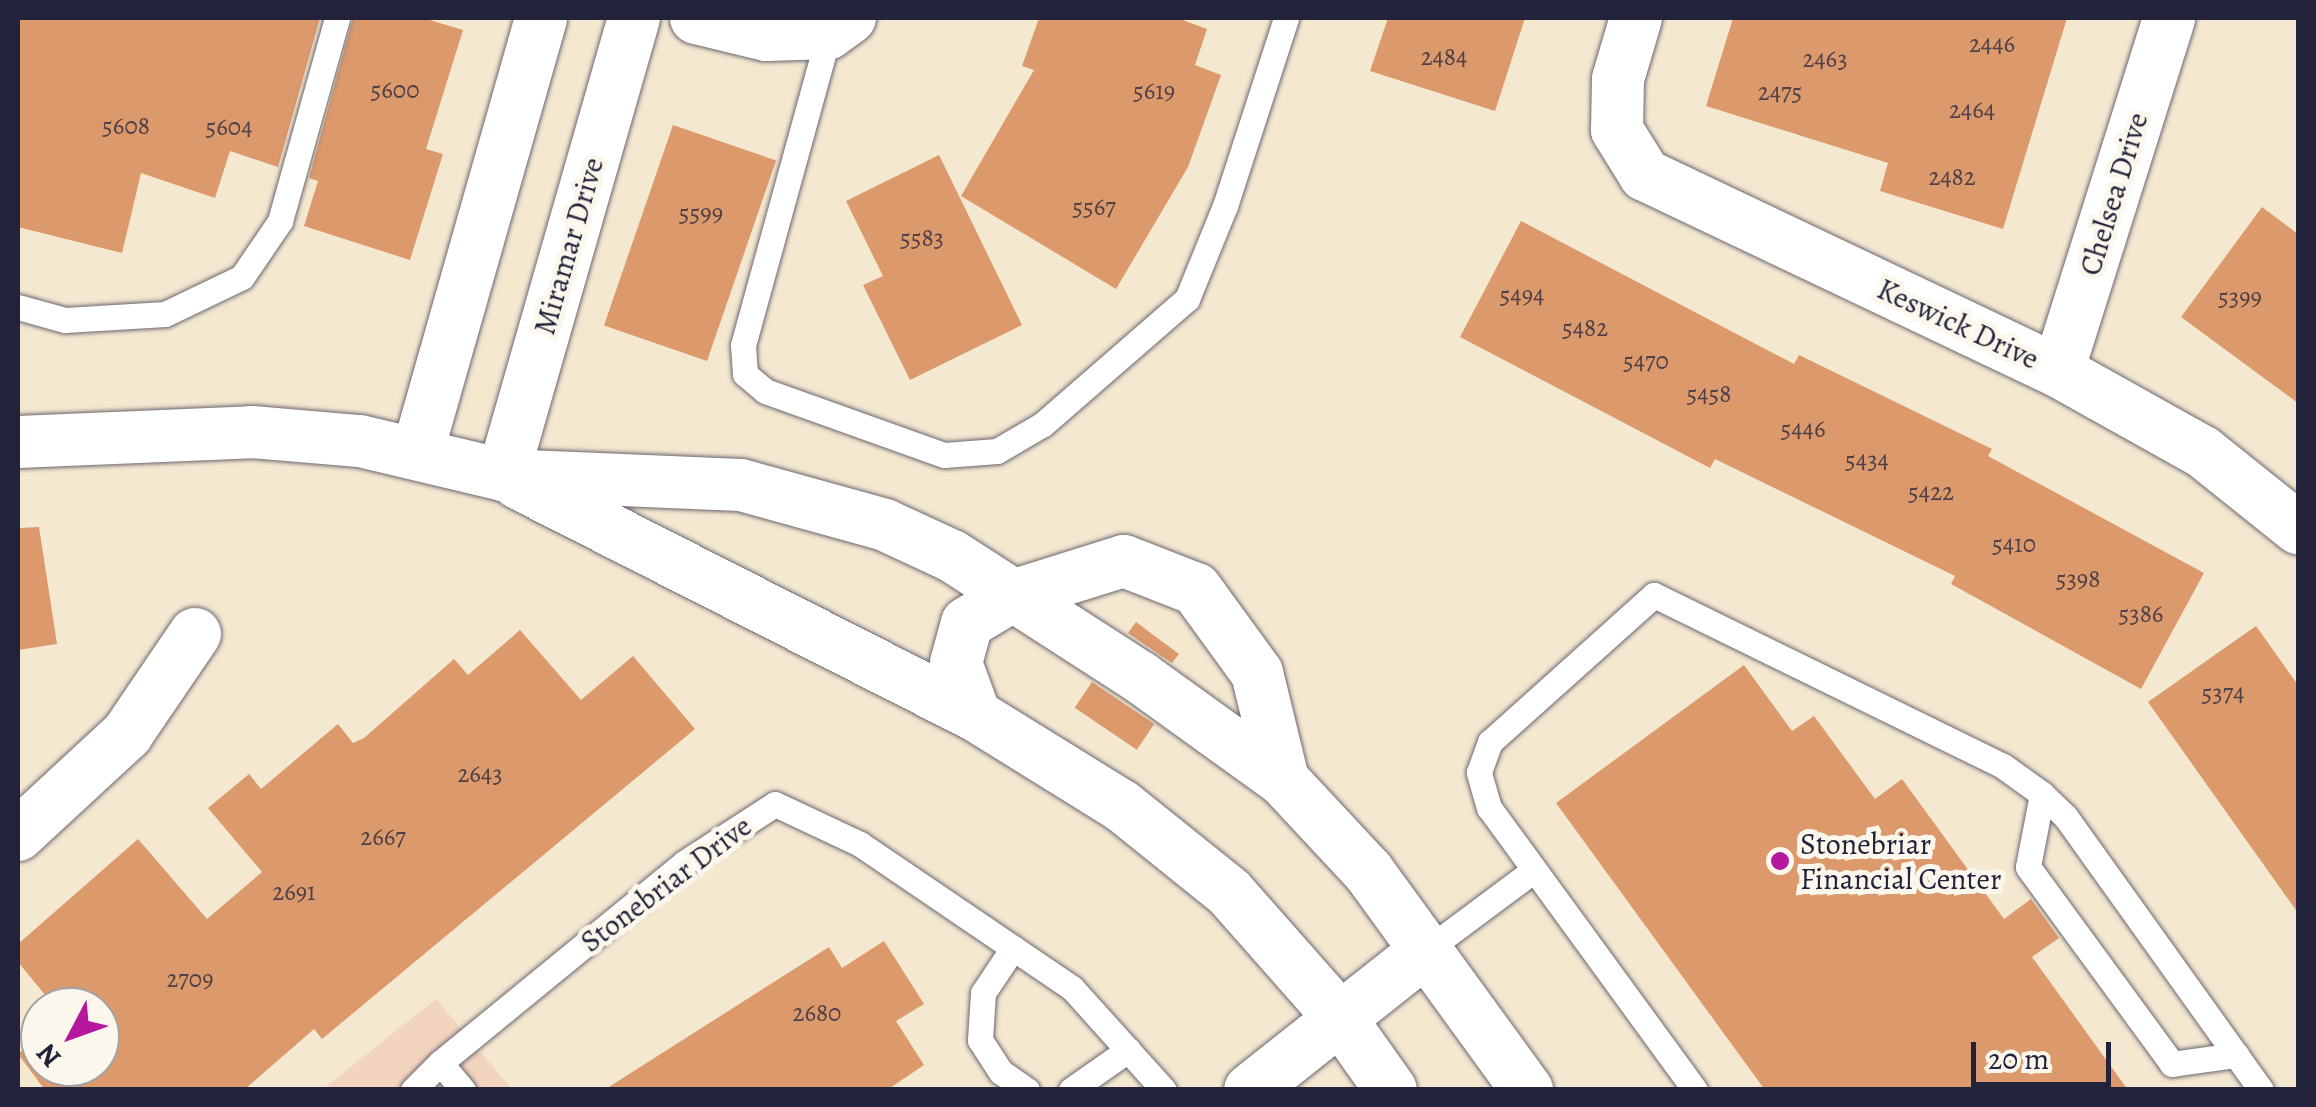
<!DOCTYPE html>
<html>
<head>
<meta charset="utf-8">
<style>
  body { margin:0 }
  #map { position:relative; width:2316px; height:1107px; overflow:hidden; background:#f5e8d1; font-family:Alegreya,serif }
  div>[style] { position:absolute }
  .built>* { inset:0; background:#f3d4bf }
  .building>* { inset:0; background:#db996c; transform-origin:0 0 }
  .roads { filter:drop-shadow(0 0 2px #6c6770) drop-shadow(0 0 2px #6c6770) }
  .service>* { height:25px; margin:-12.5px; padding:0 12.5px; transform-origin:12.5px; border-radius:12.5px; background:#fff }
  .minor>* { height:52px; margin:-26px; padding:0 26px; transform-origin:26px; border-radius:26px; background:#fff }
  .dots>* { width:28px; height:28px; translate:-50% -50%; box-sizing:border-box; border:5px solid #fbf7ec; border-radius:50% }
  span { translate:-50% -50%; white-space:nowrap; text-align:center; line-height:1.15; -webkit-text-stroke:10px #fbf7ec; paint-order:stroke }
  .number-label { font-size:25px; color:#504047 }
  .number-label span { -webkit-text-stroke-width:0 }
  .street-label { font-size:30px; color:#22223b }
  .poi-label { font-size:30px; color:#22223b }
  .left { translate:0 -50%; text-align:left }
  .frame { position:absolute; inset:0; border:20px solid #22223b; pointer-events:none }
  .north { position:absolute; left:20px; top:987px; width:100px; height:100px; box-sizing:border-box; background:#fbf7ec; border:2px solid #a4a2a5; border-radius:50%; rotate:229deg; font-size:28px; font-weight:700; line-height:40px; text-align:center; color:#22223b }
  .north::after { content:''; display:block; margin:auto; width:35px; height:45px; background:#b5179e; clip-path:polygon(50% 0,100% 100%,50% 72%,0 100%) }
  .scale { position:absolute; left:1971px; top:1042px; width:140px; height:45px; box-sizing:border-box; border:5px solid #22223b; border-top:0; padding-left:12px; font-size:30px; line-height:35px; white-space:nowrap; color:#22223b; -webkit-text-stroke:8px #fbf7ec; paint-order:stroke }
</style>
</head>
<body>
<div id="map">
  <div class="built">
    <div style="clip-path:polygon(436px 999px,512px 1089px,322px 1090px)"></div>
  </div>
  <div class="building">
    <div style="clip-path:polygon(18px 18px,320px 18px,278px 167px,230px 151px,215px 198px,141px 173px,122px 253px,18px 227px)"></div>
    <div style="clip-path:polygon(353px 18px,423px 18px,463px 30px,426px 149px,443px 154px,410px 260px,304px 226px,318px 181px,309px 178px)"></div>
    <div style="clip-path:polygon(1039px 18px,1177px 18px,1207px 29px,1195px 65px,1221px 75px,1188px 167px,1116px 289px,961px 196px,1034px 70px,1022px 66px)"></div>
    <div style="clip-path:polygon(1388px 18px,1525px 18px,1495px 111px,1370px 71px)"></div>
    <div style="clip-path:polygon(1733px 18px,2067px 18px,2003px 229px,1880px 191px,1888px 163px,1706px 106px)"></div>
    <div style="left:673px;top:125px;width:109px;height:212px;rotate:19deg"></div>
    <div style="clip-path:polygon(939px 155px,1022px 325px,910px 380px,863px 285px,883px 276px,846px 201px)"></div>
    <div style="clip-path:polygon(2262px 207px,2298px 234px,2298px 403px,2181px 317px)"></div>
    <div style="clip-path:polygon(1521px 221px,1794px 364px,1799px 355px,1992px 449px,1988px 456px,2204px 573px,2141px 689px,1951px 584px,1955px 576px,1715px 459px,1710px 468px,1460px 337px)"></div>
    <div style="clip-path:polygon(39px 527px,57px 644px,18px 650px,18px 528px)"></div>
    <div style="clip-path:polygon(1136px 622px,1179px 654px,1172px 663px,1128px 633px)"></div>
    <div style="clip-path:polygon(2256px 626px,2298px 685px,2298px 913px,2148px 702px)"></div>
    <div style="clip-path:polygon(520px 630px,581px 700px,633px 656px,695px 729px,322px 1039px,314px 1029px,244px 1090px,45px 1090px,18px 1054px,40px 1035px,40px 1067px,100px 1067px,100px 1007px,55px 1007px,18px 962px,18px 944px,138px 839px,207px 919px,262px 872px,208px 808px,249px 774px,261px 789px,338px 724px,353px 743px,364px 738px,454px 659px,468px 675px)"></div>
    <div style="clip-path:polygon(1744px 665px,1792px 731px,1814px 716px,1875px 799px,1902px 779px,2004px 919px,2031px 899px,2059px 938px,2032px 957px,2128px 1090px,1765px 1090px,1556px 803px)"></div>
    <div style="left:1092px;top:682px;width:75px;height:31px;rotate:34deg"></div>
    <div style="clip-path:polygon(884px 941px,924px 1004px,896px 1021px,924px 1065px,887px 1090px,604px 1090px,829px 947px,842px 968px)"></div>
  </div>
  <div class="roads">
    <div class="service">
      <div style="left:829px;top:33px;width:324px;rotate:105.4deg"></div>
      <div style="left:743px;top:345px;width:29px;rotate:86deg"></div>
      <div style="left:745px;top:374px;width:26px;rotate:40deg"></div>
      <div style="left:765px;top:391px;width:190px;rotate:19.7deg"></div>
      <div style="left:944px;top:455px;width:53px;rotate:-4.3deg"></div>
      <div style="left:997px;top:451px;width:53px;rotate:-30.4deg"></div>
      <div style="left:1043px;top:424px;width:191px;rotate:-41deg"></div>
      <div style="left:1187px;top:299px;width:100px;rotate:-67.8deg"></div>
      <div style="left:1225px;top:206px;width:198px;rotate:-72deg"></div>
      <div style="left:18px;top:307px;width:49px;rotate:15.5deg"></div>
      <div style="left:65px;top:320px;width:100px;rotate:-3.4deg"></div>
      <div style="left:165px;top:314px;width:85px;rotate:-25.7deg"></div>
      <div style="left:242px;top:277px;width:68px;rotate:-55.8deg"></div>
      <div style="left:280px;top:221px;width:211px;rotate:-74.3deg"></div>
      <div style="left:2042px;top:794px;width:74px;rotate:100.9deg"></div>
      <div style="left:2028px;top:867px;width:244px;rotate:53.8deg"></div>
      <div style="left:2172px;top:1064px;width:65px;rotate:-8deg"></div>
      <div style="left:1013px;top:948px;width:54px;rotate:123.7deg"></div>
      <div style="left:983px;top:993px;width:47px;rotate:93.7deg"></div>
      <div style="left:980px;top:1040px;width:38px;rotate:57deg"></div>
      <div style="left:1001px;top:1072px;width:32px;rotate:35deg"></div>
      <div style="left:1428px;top:949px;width:132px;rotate:-36.7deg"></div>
      <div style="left:413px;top:1090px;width:38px;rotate:-45deg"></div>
      <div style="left:463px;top:1090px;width:35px;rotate:-130deg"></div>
      <div style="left:440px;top:1063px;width:315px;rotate:-39.3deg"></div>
      <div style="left:684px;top:863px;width:108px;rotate:-33deg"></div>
      <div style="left:775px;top:804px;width:94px;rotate:25.2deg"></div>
      <div style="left:860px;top:844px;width:256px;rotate:34.2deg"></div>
      <div style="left:1072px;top:988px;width:137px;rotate:48deg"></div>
      <div style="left:1071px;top:1090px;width:70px;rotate:-35.1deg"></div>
      <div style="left:1695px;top:1090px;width:349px;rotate:-126.1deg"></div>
      <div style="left:1489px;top:808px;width:37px;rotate:-106deg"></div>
      <div style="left:1479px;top:772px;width:32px;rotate:-70deg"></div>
      <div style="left:1490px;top:742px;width:220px;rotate:-41.9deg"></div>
      <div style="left:1654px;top:595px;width:389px;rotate:26.1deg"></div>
      <div style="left:2003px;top:766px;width:48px;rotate:35.7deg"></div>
      <div style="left:2042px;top:794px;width:32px;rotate:44deg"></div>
      <div style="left:2065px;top:816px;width:337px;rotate:54.4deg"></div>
    </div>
    <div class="minor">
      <div style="left:696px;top:18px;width:72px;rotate:13.7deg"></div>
      <div style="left:766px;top:35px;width:63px;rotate:-1.8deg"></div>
      <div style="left:829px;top:33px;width:26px;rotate:-36deg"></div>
      <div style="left:1636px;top:18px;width:64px;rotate:106.4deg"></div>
      <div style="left:1618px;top:79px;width:51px;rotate:91.1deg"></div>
      <div style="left:1617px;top:130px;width:53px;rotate:58.1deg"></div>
      <div style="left:1645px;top:175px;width:457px;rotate:25.4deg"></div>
      <div style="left:2058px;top:371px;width:166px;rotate:29.2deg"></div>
      <div style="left:2203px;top:452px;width:122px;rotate:38.7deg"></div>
      <div style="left:2058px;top:371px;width:370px;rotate:-72.5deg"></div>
      <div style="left:18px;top:442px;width:234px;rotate:-2.4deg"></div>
      <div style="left:252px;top:432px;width:108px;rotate:4.8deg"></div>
      <div style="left:360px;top:441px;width:147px;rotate:13.4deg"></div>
      <div style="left:503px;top:475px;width:238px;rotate:2.4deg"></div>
      <div style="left:741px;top:485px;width:149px;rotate:15.5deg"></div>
      <div style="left:885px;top:525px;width:74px;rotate:24.8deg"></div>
      <div style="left:952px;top:556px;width:224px;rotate:32.8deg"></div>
      <div style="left:1140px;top:677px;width:176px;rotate:35.8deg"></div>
      <div style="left:1283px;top:780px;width:125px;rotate:47deg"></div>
      <div style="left:1368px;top:871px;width:271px;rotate:54deg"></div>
      <div style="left:417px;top:454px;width:453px;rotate:-74.1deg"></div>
      <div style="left:503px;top:475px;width:475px;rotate:-74deg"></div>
      <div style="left:518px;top:483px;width:513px;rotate:26.92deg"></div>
      <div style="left:975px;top:715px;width:173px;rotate:31.8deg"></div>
      <div style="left:1122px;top:806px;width:137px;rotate:38.8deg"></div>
      <div style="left:1229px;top:892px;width:168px;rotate:48.6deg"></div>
      <div style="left:1340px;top:1018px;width:88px;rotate:54.7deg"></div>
      <div style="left:975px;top:715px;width:55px;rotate:-110.1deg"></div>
      <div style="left:956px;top:663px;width:41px;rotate:-74.6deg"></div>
      <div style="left:967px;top:623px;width:52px;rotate:-31deg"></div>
      <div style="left:1012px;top:596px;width:117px;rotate:-17.4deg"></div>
      <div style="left:1124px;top:561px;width:77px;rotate:21.3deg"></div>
      <div style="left:1196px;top:589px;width:104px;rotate:54deg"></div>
      <div style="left:1257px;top:673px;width:110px;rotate:76.3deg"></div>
      <div style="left:18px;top:835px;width:149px;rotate:-42.8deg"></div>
      <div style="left:127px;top:734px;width:121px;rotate:-55.8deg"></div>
      <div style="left:1250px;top:1090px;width:227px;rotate:-38.4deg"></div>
    </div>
  </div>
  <div class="dots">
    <div style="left:1780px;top:861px;background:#b5179e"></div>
  </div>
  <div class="number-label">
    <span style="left:1992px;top:44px">2446</span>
    <span style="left:1444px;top:57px">2484</span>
    <span style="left:1825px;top:59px">2463</span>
    <span style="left:395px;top:90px">5600</span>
    <span style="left:1154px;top:91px">5619</span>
    <span style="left:1780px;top:92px">2475</span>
    <span style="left:1972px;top:110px">2464</span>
    <span style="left:126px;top:126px">5608</span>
    <span style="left:229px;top:127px">5604</span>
    <span style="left:1952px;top:177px">2482</span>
    <span style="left:1094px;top:207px">5567</span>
    <span style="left:701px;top:213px">5599</span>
    <span style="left:922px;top:238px">5583</span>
    <span style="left:1522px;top:295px">5494</span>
    <span style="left:2240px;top:297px">5399</span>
    <span style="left:1585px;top:328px">5482</span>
    <span style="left:1646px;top:361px">5470</span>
    <span style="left:1709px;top:394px">5458</span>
    <span style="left:1803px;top:429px">5446</span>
    <span style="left:1867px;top:460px">5434</span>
    <span style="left:1931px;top:492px">5422</span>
    <span style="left:2014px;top:544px">5410</span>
    <span style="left:2078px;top:579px">5398</span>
    <span style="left:2141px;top:614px">5386</span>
    <span style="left:2223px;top:693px">5374</span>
    <span style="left:480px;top:774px">2643</span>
    <span style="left:383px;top:837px">2667</span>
    <span style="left:294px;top:892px">2691</span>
    <span style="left:190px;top:979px">2709</span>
    <span style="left:817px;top:1013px">2680</span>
  </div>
  <div class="street-label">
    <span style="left:2114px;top:194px;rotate:-73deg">Chelsea Drive</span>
    <span style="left:569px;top:246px;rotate:-74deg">Miramar Drive</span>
    <span style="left:1958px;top:324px;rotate:25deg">Keswick Drive</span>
    <span style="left:666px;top:884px;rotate:-37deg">Stonebriar Drive</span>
  </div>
  <div class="poi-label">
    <span class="left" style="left:1800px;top:861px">Stonebriar<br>Financial Center</span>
  </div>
  <div class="frame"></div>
  <div class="north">N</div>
  <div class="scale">20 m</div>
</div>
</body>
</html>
